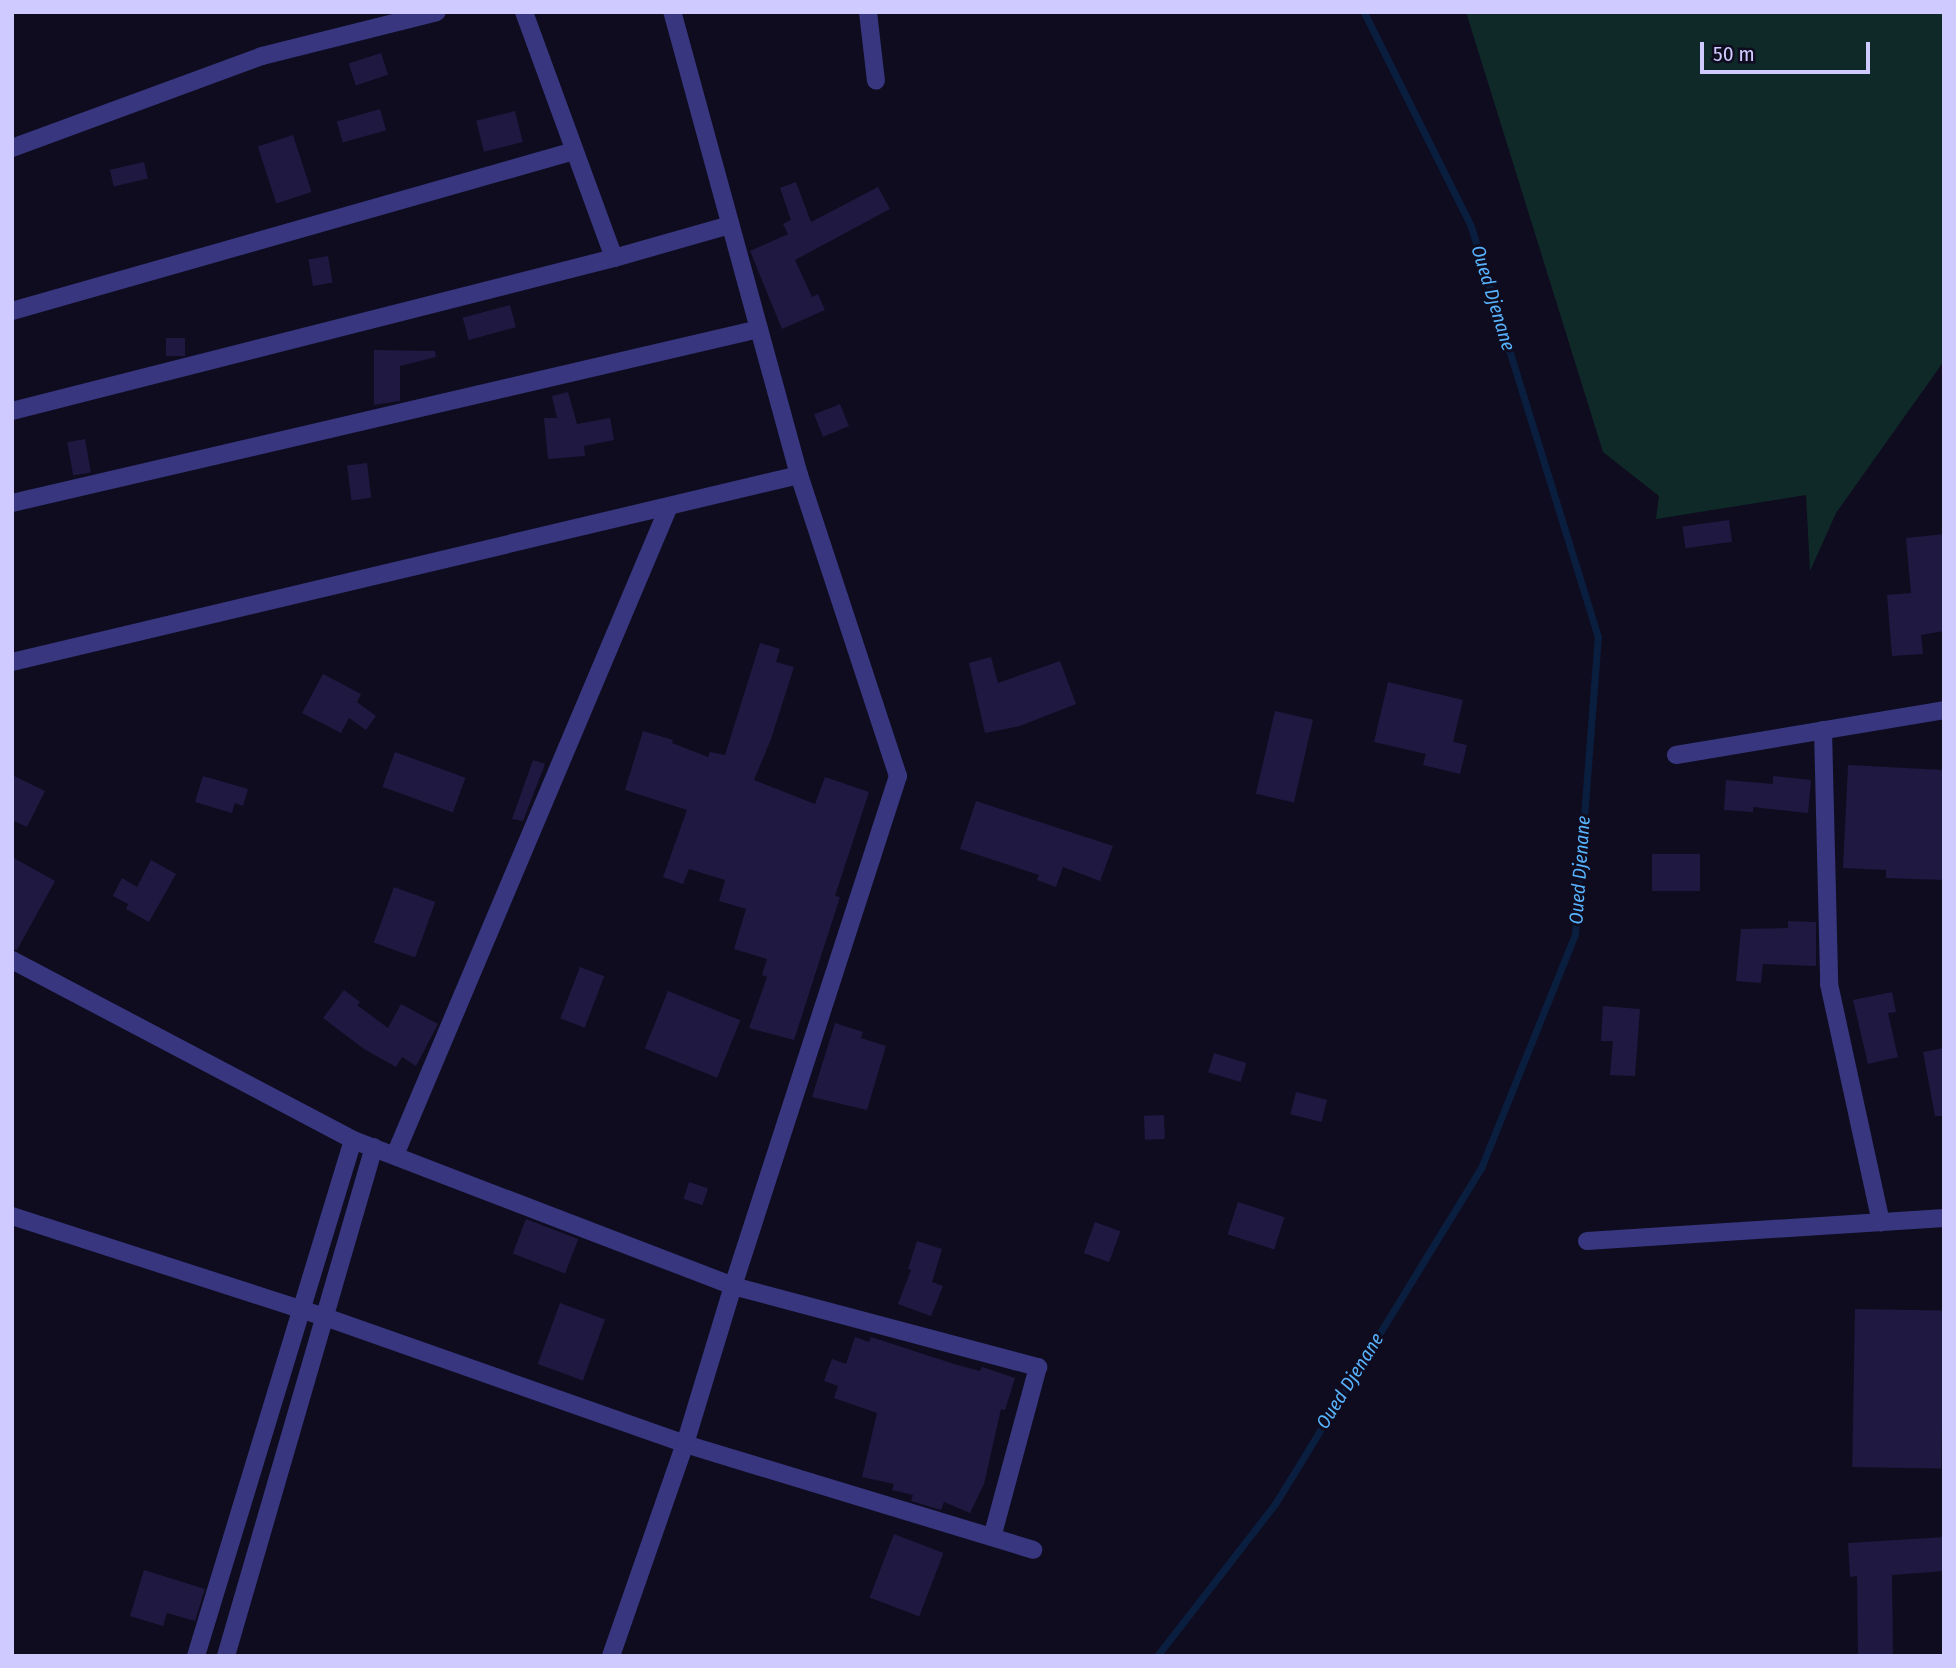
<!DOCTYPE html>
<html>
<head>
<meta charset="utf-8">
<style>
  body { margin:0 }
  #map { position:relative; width:1956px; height:1668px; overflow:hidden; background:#0f0c1f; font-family:"Fira Sans Condensed",sans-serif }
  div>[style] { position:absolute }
  .green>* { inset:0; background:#0f2928 }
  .stream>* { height:7px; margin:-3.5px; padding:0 3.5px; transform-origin:3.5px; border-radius:3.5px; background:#0a1f40 }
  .building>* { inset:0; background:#1f1840; transform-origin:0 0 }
  .minor>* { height:18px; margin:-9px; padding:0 9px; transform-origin:9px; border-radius:9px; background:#37367f }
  span { translate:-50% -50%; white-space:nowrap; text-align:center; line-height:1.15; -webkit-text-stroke:6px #0f0c1f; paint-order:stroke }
  .water-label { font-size:19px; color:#58b4ff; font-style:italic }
  .frame { position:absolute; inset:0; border:14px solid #cfcaff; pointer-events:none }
  .scale { position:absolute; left:1700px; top:42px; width:170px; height:32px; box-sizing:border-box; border:4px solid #cfcaff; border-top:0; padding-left:9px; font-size:21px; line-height:24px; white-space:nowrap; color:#cfcaff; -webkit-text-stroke:5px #0f0c1f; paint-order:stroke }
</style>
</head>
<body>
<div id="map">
  <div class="green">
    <div style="clip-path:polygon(1466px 12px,1944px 12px,1944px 361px,1836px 513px,1810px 571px,1806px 495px,1656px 519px,1659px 496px,1603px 452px)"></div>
  </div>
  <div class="stream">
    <div style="left:1157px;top:1656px;width:192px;rotate:-52.2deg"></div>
    <div style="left:1275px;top:1504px;width:394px;rotate:-58.5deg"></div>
    <div style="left:1481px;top:1168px;width:252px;rotate:-68.1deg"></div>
    <div style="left:1575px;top:934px;width:298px;rotate:-85.6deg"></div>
    <div style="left:1598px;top:637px;width:430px;rotate:-107.2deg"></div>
    <div style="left:1471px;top:226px;width:239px;rotate:-116.6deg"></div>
  </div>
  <div class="building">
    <div style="left:381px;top:53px;width:23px;height:34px;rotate:72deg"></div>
    <div style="left:380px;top:109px;width:22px;height:45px;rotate:74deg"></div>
    <div style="left:515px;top:111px;width:32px;height:40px;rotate:76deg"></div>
    <div style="left:293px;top:135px;width:60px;height:37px;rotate:72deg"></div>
    <div style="left:144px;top:162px;width:17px;height:35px;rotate:77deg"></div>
    <div style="clip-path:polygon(796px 182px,811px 222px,878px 187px,890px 209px,795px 260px,812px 297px,818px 294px,825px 310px,782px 329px,750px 251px,788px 234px,783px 224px,791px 220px,780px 188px)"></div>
    <div style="left:328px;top:256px;width:27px;height:20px;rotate:80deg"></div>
    <div style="left:510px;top:305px;width:23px;height:49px;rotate:75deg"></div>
    <div style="left:166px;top:338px;width:19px;height:18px"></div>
    <div style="clip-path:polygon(374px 350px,435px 351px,436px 357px,400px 366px,400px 401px,374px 405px)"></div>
    <div style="clip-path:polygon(568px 392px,577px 424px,610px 418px,614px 440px,584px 446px,585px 456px,548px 459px,544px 418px,557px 418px,552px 396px)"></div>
    <div style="left:840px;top:404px;width:24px;height:28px;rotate:68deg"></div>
    <div style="left:85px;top:439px;width:34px;height:18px;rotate:80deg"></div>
    <div style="left:367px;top:463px;width:35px;height:20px;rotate:83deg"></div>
    <div style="left:1729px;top:520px;width:22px;height:47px;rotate:82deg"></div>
    <div style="clip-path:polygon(1944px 534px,1944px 631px,1921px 635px,1923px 654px,1892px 656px,1887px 595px,1911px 593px,1906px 538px)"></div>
    <div style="clip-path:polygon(760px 643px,780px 649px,776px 662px,794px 667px,771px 739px,754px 780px,815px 804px,825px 777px,869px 792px,835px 896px,840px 897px,794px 1040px,749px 1028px,767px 977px,762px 975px,767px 959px,734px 949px,746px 909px,719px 901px,725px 880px,689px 869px,683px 884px,663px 877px,687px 810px,625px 790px,643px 731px,673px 740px,672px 743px,708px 757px,710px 752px,725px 755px)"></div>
    <div style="clip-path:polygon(991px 657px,998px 683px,1060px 661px,1076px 704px,1020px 726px,985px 733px,969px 663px)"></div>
    <div style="clip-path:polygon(323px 674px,361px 694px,357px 702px,376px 716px,366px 730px,349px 718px,341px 733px,302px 713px)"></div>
    <div style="clip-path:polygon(1388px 682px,1463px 700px,1453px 742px,1467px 745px,1460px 774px,1423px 765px,1426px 754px,1374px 742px)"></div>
    <div style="left:1275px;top:711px;width:39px;height:85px;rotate:13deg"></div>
    <div style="left:395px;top:752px;width:75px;height:37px;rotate:20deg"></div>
    <div style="clip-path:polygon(533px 760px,545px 764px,523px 821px,512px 819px)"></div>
    <div style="clip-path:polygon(1848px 765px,1944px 770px,1944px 880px,1886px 878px,1886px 870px,1843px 868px)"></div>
    <div style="clip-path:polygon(12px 775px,45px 791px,27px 827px,12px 820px)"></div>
    <div style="clip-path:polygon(203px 776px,248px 789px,243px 806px,235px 803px,232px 813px,195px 802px)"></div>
    <div style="clip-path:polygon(1773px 776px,1811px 780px,1808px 813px,1753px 807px,1753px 812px,1724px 810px,1726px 780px,1773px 784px)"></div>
    <div style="clip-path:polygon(976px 801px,1113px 846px,1100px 881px,1063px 867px,1056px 887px,1037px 880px,1039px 875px,960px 849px)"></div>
    <div style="left:1652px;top:854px;width:48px;height:37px"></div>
    <div style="clip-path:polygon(12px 857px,55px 881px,17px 950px,12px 949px)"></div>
    <div style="clip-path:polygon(151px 860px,176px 874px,149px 922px,126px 909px,128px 904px,113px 896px,122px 878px,137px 887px)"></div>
    <div style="left:394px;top:887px;width:44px;height:59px;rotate:20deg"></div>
    <div style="clip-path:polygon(1788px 921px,1816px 922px,1816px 966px,1763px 964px,1761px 983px,1736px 981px,1741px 929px,1788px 928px)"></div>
    <div style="left:580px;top:967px;width:26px;height:55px;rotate:21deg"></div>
    <div style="clip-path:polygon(344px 990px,360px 1002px,357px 1005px,388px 1028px,401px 1004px,438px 1024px,416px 1066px,402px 1057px,396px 1067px,364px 1049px,323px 1018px)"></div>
    <div style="left:668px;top:991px;width:78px;height:62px;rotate:22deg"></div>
    <div style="clip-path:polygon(1892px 992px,1896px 1012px,1888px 1013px,1898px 1057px,1868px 1064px,1853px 1000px)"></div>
    <div style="clip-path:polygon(1603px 1006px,1640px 1009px,1635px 1076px,1610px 1075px,1613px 1041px,1601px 1041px)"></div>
    <div style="clip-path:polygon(835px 1023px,863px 1032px,861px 1038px,886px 1046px,867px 1110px,812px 1097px)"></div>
    <div style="clip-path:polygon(1944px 1048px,1944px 1116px,1935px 1116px,1923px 1052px)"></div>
    <div style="left:1214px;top:1053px;width:34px;height:20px;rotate:17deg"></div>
    <div style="left:1296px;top:1092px;width:32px;height:23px;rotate:14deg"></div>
    <div style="left:1164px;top:1115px;width:24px;height:20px;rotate:88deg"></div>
    <div style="left:689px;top:1182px;width:20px;height:18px;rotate:18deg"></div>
    <div style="left:1238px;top:1202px;width:49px;height:34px;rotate:18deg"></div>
    <div style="left:526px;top:1219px;width:56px;height:37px;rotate:21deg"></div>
    <div style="left:1095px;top:1222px;width:27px;height:33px;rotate:20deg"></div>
    <div style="clip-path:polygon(917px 1241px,942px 1249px,932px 1282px,943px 1286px,931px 1316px,898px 1304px,911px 1270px,908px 1269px)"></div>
    <div style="left:560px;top:1303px;width:48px;height:65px;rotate:20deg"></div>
    <div style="left:1855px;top:1309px;width:89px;height:158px;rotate:1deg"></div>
    <div style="clip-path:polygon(855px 1337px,869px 1342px,871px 1337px,954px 1364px,980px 1371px,982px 1367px,1015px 1378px,1005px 1410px,1001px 1409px,984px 1484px,970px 1513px,944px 1502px,941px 1510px,911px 1501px,913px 1495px,892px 1490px,894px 1484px,862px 1477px,877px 1413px,834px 1398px,838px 1386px,824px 1381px,832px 1359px,846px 1364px)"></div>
    <div style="left:894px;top:1534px;width:53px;height:68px;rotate:21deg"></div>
    <div style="clip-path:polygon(1944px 1537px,1944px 1571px,1892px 1575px,1893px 1656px,1858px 1656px,1857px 1576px,1850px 1577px,1848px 1543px)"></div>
    <div style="clip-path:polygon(144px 1570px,205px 1589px,195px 1621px,167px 1613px,163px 1626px,130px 1616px)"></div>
  </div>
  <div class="minor">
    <div style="left:524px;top:12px;width:262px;rotate:69.9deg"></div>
    <div style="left:868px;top:12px;width:69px;rotate:83.4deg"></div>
    <div style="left:12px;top:148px;width:266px;rotate:-20.2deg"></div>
    <div style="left:262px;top:56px;width:180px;rotate:-14.1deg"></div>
    <div style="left:12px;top:311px;width:584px;rotate:-15.89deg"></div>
    <div style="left:12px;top:411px;width:621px;rotate:-14.26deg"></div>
    <div style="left:614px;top:258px;width:121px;rotate:-15.9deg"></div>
    <div style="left:12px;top:503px;width:767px;rotate:-13.11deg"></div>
    <div style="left:12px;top:662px;width:809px;rotate:-13.37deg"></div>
    <div style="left:1823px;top:730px;width:254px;rotate:88.6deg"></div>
    <div style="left:1829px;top:984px;width:244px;rotate:77.7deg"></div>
    <div style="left:1676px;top:755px;width:272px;rotate:-9.5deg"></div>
    <div style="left:12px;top:960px;width:386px;rotate:27.8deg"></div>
    <div style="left:353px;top:1140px;width:407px;rotate:21deg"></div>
    <div style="left:733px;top:1286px;width:316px;rotate:14.9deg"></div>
    <div style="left:1038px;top:1367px;width:176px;rotate:105.1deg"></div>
    <div style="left:395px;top:1155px;width:704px;rotate:-67.11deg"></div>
    <div style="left:12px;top:1216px;width:329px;rotate:17.9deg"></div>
    <div style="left:325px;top:1317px;width:382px;rotate:19.4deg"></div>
    <div style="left:685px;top:1444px;width:364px;rotate:16.9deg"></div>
    <div style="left:1587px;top:1241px;width:358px;rotate:-3.7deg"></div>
    <div style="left:196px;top:1656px;width:539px;rotate:-73.08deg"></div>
    <div style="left:226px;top:1656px;width:530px;rotate:-73.79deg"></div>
    <div style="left:611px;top:1656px;width:225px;rotate:-70.8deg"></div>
    <div style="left:685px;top:1444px;width:165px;rotate:-73.1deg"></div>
    <div style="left:733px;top:1286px;width:536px;rotate:-72.07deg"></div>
    <div style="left:898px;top:776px;width:317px;rotate:-108.2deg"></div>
    <div style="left:799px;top:475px;width:480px;rotate:-105.3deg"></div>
  </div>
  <div class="water-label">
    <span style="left:1493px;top:298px;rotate:73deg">Oued Djenane</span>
    <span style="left:1580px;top:870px;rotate:-86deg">Oued Djenane</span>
    <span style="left:1350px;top:1381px;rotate:-58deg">Oued Djenane</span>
  </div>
  <div class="frame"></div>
  <div class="scale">50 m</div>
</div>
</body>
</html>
